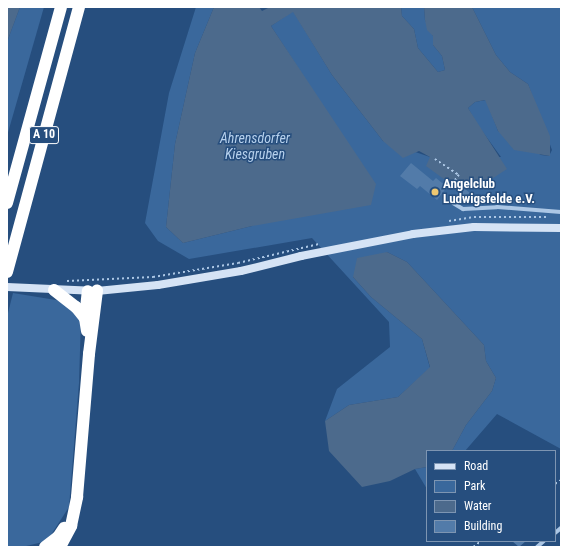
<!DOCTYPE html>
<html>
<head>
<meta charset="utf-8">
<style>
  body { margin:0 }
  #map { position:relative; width:568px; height:554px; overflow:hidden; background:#264e7e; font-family:"Roboto Condensed",sans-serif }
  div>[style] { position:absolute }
  .green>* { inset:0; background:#3a689c }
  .water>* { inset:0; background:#4c6a8c }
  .building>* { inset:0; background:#527ba9; transform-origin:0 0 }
  .path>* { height:1.5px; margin-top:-0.75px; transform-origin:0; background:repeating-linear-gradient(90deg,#acc7e5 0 2px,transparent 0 5px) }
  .street>* { height:4px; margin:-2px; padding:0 2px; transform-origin:2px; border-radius:2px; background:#acc7e5 }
  .secondary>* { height:8px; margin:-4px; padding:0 4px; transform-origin:4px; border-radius:4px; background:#d5e3f5 }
  .highway>* { height:12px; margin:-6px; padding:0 6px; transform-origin:6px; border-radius:6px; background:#fff }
  .dots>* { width:11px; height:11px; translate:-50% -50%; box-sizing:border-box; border:2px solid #264e7e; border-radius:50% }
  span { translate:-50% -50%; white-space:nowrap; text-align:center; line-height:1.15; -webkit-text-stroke:3px #264e7e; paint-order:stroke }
  .shield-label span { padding:1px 3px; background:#264e7e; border:1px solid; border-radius:3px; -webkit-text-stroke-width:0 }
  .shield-label { font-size:12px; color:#fff; font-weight:700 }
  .poi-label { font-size:13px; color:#fff; font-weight:700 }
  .left { translate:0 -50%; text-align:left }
  .water-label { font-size:14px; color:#b7d1ed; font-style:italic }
  .frame { position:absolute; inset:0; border:8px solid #fff; pointer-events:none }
  .legend { position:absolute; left:426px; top:450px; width:130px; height:92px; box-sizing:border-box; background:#264e7e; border:1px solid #7d95b2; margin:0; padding:5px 7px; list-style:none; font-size:12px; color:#fff }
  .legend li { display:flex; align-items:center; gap:8px; height:20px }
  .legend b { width:20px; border:1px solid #7d95b2 }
</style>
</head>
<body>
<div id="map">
  <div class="green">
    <div style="clip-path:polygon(20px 7px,44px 7px,7px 136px,7px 42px)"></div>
    <div style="clip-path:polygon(196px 7px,214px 7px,195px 53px,175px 144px,166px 227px,183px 243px,252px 226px,317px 97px,271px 26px,293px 11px,332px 75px,383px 141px,430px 157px,501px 157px,477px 124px,468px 108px,475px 102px,486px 100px,498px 131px,541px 155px,549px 156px,552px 150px,528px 84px,510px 72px,496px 55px,472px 7px,561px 7px,561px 449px,497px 414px,465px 451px,452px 451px,466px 425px,492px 391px,496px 378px,486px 361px,484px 345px,407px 262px,387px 252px,353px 277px,371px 297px,422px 339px,430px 368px,398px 397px,349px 405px,325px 421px,337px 389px,390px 347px,389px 322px,312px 238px,189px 259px,158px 241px,145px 223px,169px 93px)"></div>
    <div style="clip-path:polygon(401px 7px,424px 7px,425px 20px,433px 36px,433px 45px,442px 56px,445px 70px,438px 72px,418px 48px,414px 29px,402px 16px)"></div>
    <div style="clip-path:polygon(13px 293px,62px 301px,81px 318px,79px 383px,69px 507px,47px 541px,22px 547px,7px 546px,7px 317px)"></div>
    <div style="clip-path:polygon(427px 467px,427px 489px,415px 469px)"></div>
  </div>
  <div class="water">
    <div style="clip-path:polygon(7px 7px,20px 7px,7px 42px)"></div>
    <div style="clip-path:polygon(214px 7px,259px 7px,262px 11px,270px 7px,401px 7px,402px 16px,414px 29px,418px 48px,438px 72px,445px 70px,442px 56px,433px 45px,433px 36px,427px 30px,425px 20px,424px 7px,472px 7px,496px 55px,510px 72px,528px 84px,550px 136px,550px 156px,514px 150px,498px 131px,485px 100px,475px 102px,468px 108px,507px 169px,487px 182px,452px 185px,426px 166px,430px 157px,419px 151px,403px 158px,383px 141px,332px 75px,293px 12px,271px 26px,376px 184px,371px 205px,252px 226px,183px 243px,166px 227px,175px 144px,195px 53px)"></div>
    <div style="clip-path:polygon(387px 252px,407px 262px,484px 345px,486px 361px,496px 378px,492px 391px,466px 425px,452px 451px,427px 451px,427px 467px,415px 469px,390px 481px,362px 487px,329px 451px,325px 421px,349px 405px,398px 397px,430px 367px,422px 339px,371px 297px,353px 277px,357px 258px)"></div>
  </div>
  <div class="building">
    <div style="clip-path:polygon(411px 163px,433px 181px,436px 178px,447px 187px,437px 200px,420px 186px,417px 189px,400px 176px)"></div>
    <div style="left:465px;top:189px;width:6px;height:10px;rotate:39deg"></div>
    <div style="clip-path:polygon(512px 541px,526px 541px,519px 547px)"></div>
  </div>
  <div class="path">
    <div style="left:435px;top:159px;width:29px;rotate:34deg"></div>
    <div style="left:459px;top:175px;width:12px;rotate:125deg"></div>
    <div style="left:449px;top:221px;width:25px;rotate:-9deg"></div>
    <div style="left:474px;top:217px;width:73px"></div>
    <div style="left:67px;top:281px;width:86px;rotate:-2.7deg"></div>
    <div style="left:153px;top:277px;width:86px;rotate:-9.4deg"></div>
    <div style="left:238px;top:263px;width:83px;rotate:-13.2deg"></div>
    <div style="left:555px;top:484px;width:7px;rotate:-34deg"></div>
    <div style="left:473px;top:547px;width:10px;rotate:-37deg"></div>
  </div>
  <div class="street">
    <div style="left:453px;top:203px;width:12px;rotate:31deg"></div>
    <div style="left:463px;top:209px;width:34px;rotate:-3deg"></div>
    <div style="left:497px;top:207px;width:64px;rotate:4.5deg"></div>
    <div style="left:555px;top:533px;width:8px;rotate:-40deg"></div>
    <div style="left:537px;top:547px;width:9px;rotate:-41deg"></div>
  </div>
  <div class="secondary">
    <div style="left:7px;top:287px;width:90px;rotate:2.5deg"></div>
    <div style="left:97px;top:291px;width:61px;rotate:-5.6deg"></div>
    <div style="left:158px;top:285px;width:84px;rotate:-9.6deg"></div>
    <div style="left:241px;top:271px;width:62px;rotate:-14deg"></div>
    <div style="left:301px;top:256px;width:114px;rotate:-11.1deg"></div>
    <div style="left:413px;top:234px;width:61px;rotate:-6.5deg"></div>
    <div style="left:474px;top:227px;width:87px;rotate:0.7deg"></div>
  </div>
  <div class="highway">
    <div style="left:7px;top:203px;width:203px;rotate:-74.6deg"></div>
    <div style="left:7px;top:272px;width:275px;rotate:-74.8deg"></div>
    <div style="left:54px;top:290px;width:28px;rotate:38deg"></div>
    <div style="left:76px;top:307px;width:14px;rotate:51deg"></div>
    <div style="left:87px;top:331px;width:13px;rotate:-99deg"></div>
    <div style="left:85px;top:318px;width:27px;rotate:-84deg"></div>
    <div style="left:45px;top:547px;width:16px;rotate:-38deg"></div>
    <div style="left:58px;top:537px;width:11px;rotate:-56deg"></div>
    <div style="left:60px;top:547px;width:24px;rotate:-62deg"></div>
    <div style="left:71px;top:526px;width:30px;rotate:-78deg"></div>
    <div style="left:77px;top:497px;width:144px;rotate:-85.2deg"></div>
    <div style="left:89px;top:354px;width:64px;rotate:-82.8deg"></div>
  </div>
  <div class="dots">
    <div style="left:435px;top:192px;background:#eec871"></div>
  </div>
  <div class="shield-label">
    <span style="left:44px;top:135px">A 10</span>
  </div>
  <div class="poi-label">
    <span class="left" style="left:443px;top:192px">Angelclub<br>Ludwigsfelde e.V.</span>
  </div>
  <div class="water-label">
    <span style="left:255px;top:146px">Ahrensdorfer<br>Kiesgruben</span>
  </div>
  <div class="frame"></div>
  <ul class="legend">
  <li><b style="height:5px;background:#d5e3f5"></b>Road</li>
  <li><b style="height:11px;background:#3a689c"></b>Park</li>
  <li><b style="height:11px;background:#4c6a8c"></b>Water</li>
  <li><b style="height:11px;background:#527ba9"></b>Building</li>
  </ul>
</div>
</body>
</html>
